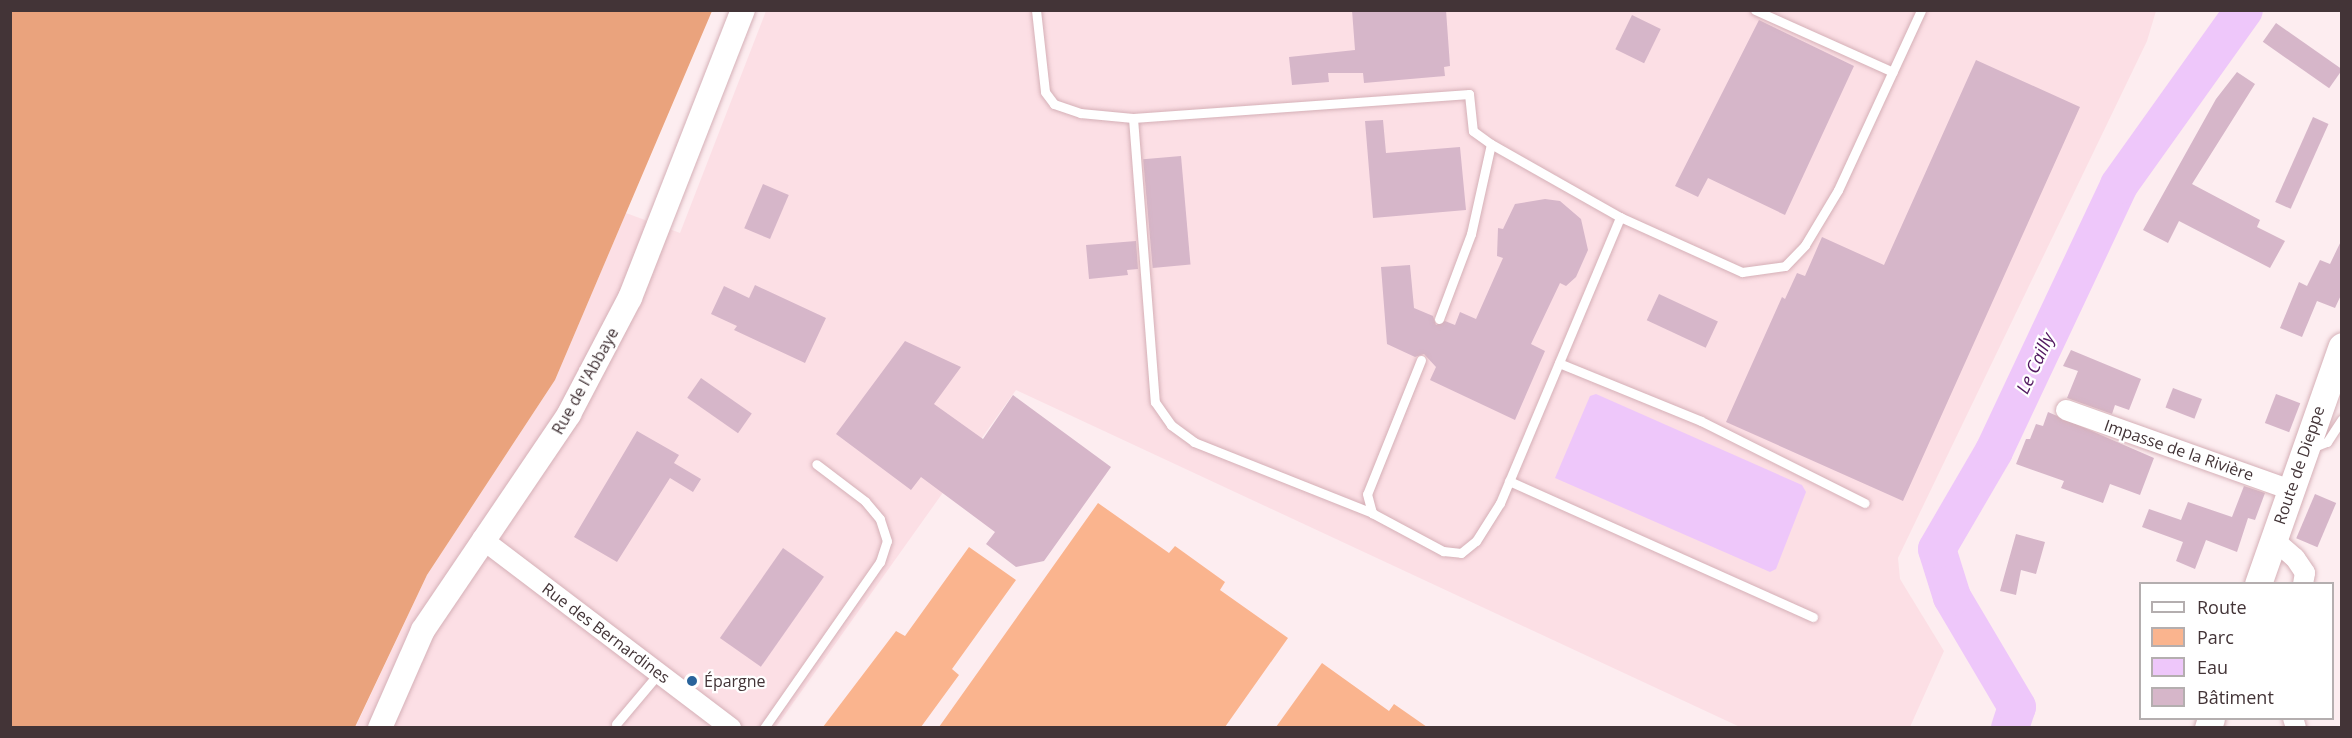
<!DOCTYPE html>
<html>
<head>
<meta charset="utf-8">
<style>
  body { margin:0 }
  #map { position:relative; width:2352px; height:738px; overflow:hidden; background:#fdedf0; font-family:"Open Sans",sans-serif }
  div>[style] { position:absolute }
  .built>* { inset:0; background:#fcdfe5 }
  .green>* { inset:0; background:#fab48e }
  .forest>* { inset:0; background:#eaa37d }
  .water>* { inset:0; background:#eec7fa }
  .river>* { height:38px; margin:-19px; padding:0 19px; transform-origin:19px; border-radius:19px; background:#eec7fa }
  .building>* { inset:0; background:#d6b6c9; transform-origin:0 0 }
  .roads { filter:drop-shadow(0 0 2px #d5b0b7) drop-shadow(0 0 2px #d5b0b7) }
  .service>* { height:9px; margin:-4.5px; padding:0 4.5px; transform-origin:4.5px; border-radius:4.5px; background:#fff }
  .minor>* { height:20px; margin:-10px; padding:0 10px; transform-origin:10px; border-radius:10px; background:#fff }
  .tertiary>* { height:24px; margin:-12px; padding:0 12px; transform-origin:12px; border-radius:12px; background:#fff }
  .secondary>* { height:27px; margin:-13.5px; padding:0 13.5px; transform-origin:13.5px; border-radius:13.5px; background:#fff }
  .dots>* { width:16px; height:16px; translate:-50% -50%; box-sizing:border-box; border:3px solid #fff; border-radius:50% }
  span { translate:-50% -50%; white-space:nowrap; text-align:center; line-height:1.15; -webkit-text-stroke:4.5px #fff; paint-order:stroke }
  .street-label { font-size:16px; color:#433437 }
  .poi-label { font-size:16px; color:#433437 }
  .left { translate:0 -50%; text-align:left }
  .water-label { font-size:18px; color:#511860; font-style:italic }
  .frame { position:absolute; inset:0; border:12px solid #433437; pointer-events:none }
  .legend { position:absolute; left:2139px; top:582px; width:195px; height:138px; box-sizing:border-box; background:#fff; border:2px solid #b4aeaf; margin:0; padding:8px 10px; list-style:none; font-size:18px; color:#433437 }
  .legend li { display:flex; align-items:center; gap:12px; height:30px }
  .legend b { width:30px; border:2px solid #b4aeaf }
</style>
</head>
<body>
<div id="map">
  <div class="built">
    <div style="clip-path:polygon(766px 11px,2156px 11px,2147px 41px,1898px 558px,1900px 579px,1944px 651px,1910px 727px,1740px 727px,1016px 390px,776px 727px,355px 728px,427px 575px,555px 380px,626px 213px,680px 233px)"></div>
  </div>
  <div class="green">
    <div style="clip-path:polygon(1098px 503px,1169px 553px,1175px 546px,1225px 582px,1220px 590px,1288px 638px,1225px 727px,939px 727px)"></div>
    <div style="clip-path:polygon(969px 547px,1016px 580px,952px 669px,959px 675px,921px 727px,823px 727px,896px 631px,905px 636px)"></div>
    <div style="clip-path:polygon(1322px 663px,1389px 711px,1394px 704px,1427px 727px,1276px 727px)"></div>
  </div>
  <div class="forest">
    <div style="clip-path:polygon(10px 11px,712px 11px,555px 380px,427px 575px,355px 727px,11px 727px)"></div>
  </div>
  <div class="water">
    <div style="clip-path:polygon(1596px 394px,1802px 485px,1806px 492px,1776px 569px,1770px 572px,1555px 478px,1590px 396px)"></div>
  </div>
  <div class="river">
    <div style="left:2010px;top:728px;width:22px;rotate:-72deg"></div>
    <div style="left:2017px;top:707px;width:128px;rotate:-120.6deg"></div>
    <div style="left:1952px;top:597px;width:50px;rotate:-107.4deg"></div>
    <div style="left:1937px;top:549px;width:113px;rotate:-59.8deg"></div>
    <div style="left:1994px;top:451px;width:294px;rotate:-64.8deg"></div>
    <div style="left:2119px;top:185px;width:215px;rotate:-54.5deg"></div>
  </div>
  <div class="building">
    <div style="clip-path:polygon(1352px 10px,1446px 10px,1450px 66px,1444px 67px,1445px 76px,1364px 83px,1363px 73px,1328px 73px,1329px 82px,1292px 85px,1289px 57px,1355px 50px)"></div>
    <div style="left:1632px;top:15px;width:32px;height:38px;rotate:26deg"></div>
    <div style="clip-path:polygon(1759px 20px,1854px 66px,1785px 215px,1708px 178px,1698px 197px,1675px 186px)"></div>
    <div style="left:2276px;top:23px;width:81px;height:23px;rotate:35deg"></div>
    <div style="clip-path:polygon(1976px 60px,2080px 107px,1903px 501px,1726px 422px,1782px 297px,1785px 299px,1797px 273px,1805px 276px,1822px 237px,1884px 265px)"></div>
    <div style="clip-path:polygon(2237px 72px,2255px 84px,2192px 184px,2260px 220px,2257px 227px,2285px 241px,2270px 268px,2179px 221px,2168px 243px,2143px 230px,2216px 99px)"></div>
    <div style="left:2313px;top:117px;width:17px;height:93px;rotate:24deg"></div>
    <div style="clip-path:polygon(1383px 120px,1386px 153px,1460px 147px,1466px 210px,1373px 218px,1365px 121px)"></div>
    <div style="left:1181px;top:156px;width:109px;height:38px;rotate:85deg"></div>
    <div style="left:763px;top:184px;width:28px;height:48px;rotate:23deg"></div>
    <div style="clip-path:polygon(1545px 199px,1560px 201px,1581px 219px,1588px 250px,1576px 277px,1566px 286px,1560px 283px,1531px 344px,1545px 351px,1515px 420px,1430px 380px,1436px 367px,1424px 354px,1415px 357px,1387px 344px,1381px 267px,1410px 265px,1414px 308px,1433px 316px,1436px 325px,1445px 321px,1455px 325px,1460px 312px,1476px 319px,1503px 258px,1497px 256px,1498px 228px,1503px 229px,1515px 204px)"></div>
    <div style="clip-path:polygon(2342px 239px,2342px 293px,2335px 308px,2317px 301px,2302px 337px,2280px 328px,2299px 282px,2307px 286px,2320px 260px,2330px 264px)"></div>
    <div style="clip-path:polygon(1136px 241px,1138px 269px,1127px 270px,1128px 275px,1089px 279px,1086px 245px)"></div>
    <div style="clip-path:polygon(755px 285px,826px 318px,805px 363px,734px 330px,737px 326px,711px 314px,724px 286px,749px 298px)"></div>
    <div style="left:1659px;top:294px;width:65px;height:29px;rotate:25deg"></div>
    <div style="clip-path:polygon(905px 341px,961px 367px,934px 404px,983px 439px,1013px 395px,1111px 467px,1044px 561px,1016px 567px,986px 544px,995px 532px,921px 477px,911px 490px,836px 434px)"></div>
    <div style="clip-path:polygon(2071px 350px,2141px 379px,2129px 410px,2115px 405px,2112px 414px,2067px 398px,2078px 371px,2063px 366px)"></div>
    <div style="left:701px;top:378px;width:62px;height:24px;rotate:35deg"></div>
    <div style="left:2173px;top:388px;width:31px;height:21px;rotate:21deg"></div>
    <div style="left:2276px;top:394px;width:26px;height:31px;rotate:21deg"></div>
    <div style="clip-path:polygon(2048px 412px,2154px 458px,2140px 495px,2110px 484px,2103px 503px,2061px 488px,2064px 481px,2016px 464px,2026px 439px,2030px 439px,2036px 424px,2043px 426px)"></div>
    <div style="clip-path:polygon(637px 431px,679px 455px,674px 463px,701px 479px,693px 492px,670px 478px,617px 562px,574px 537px)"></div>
    <div style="clip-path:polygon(2244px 486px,2265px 493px,2255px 520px,2248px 518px,2237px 552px,2206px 540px,2195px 569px,2176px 561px,2183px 542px,2142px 527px,2149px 509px,2181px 520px,2188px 502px,2232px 517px)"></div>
    <div style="left:2315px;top:494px;width:23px;height:48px;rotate:23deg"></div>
    <div style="clip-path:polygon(2016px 534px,2045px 542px,2036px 574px,2021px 570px,2016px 595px,2000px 591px)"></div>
    <div style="left:783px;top:548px;width:50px;height:110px;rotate:35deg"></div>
  </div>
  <div class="roads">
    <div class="service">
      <div style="left:1036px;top:10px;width:82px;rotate:83.7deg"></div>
      <div style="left:1045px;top:92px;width:15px;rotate:53deg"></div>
      <div style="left:1054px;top:104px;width:28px;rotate:19deg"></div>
      <div style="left:1080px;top:113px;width:53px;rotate:5.4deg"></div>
      <div style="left:1133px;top:118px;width:337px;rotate:-4.1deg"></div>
      <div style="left:1469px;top:94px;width:37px;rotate:84deg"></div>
      <div style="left:1473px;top:131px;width:22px;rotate:36deg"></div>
      <div style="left:1491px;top:144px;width:148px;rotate:29.5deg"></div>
      <div style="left:1620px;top:217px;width:134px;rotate:24.3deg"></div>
      <div style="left:1742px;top:272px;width:43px;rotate:-7.9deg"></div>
      <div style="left:1785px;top:266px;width:29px;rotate:-46deg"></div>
      <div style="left:1805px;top:245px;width:64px;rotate:-59deg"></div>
      <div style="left:1838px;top:190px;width:198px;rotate:-65.2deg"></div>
      <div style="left:1755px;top:10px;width:151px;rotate:24.2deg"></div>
      <div style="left:1133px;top:118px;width:285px;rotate:85.6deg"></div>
      <div style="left:1155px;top:402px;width:28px;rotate:55deg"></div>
      <div style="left:1171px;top:425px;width:29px;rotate:36deg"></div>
      <div style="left:1194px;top:442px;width:192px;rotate:21.7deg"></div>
      <div style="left:1439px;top:319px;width:91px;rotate:-69.4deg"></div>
      <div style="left:1471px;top:234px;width:92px;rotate:-77.5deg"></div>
      <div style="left:1421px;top:360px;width:144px;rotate:111.9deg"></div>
      <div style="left:1367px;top:494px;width:20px;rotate:75deg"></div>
      <div style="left:1372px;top:513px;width:81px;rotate:28.2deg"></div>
      <div style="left:1443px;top:551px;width:18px;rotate:6deg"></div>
      <div style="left:1461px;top:553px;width:19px;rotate:-39deg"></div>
      <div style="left:1476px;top:541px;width:45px;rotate:-57.7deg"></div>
      <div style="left:1500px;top:503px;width:310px;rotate:-67.2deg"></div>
      <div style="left:1559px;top:363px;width:153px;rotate:22.2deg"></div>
      <div style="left:1701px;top:421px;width:183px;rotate:26.6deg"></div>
      <div style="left:2311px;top:448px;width:17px;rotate:-21deg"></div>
      <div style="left:2327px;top:442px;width:27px;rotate:-57deg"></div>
      <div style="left:1509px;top:481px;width:333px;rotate:24.1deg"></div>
      <div style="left:616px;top:724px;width:67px;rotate:-49.9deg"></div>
      <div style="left:764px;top:728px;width:203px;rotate:-55.1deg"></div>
      <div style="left:880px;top:562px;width:22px;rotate:-72deg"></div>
      <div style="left:887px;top:541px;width:23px;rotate:-108deg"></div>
      <div style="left:880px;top:519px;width:23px;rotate:-130deg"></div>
      <div style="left:865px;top:501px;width:61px;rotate:-142.9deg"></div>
    </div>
    <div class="minor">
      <div style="left:2066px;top:410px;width:239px;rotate:19.6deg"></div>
      <div style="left:482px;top:539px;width:313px;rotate:37.2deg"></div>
      <div style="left:2273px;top:539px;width:29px;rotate:41deg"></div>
      <div style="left:2295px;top:558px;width:18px;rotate:56deg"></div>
      <div style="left:2305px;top:573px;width:11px;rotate:100deg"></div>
      <div style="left:2293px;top:718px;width:10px;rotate:73deg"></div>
    </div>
    <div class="tertiary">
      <div style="left:380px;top:728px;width:107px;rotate:-66.3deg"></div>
      <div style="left:423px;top:630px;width:261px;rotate:-55.9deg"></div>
      <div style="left:569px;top:414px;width:131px;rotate:-62.3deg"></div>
      <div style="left:630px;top:298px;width:309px;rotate:-68.6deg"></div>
    </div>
    <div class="secondary">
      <div style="left:2258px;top:584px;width:252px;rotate:-70.6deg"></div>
      <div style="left:2208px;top:728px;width:10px;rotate:-73deg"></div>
    </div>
  </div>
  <div class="dots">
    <div style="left:692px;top:681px;background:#29639b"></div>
  </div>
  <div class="street-label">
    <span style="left:585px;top:381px;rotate:-61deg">Rue de l'Abbaye</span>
    <span style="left:2179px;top:450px;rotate:19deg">Impasse de la Rivière</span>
    <span style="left:2299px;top:465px;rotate:-71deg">Route de Dieppe</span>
    <span style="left:606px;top:633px;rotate:37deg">Rue des Bernardines</span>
  </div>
  <div class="poi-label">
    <span class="left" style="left:704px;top:681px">Épargne</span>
  </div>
  <div class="water-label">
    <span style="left:2035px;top:363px;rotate:-65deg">Le Cailly</span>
  </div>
  <div class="frame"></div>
  <ul class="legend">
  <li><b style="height:8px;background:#fff"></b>Route</li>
  <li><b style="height:16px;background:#fab48e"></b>Parc</li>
  <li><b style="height:16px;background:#eec7fa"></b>Eau</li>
  <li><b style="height:16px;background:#d6b6c9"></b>Bâtiment</li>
  </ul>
</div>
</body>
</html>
